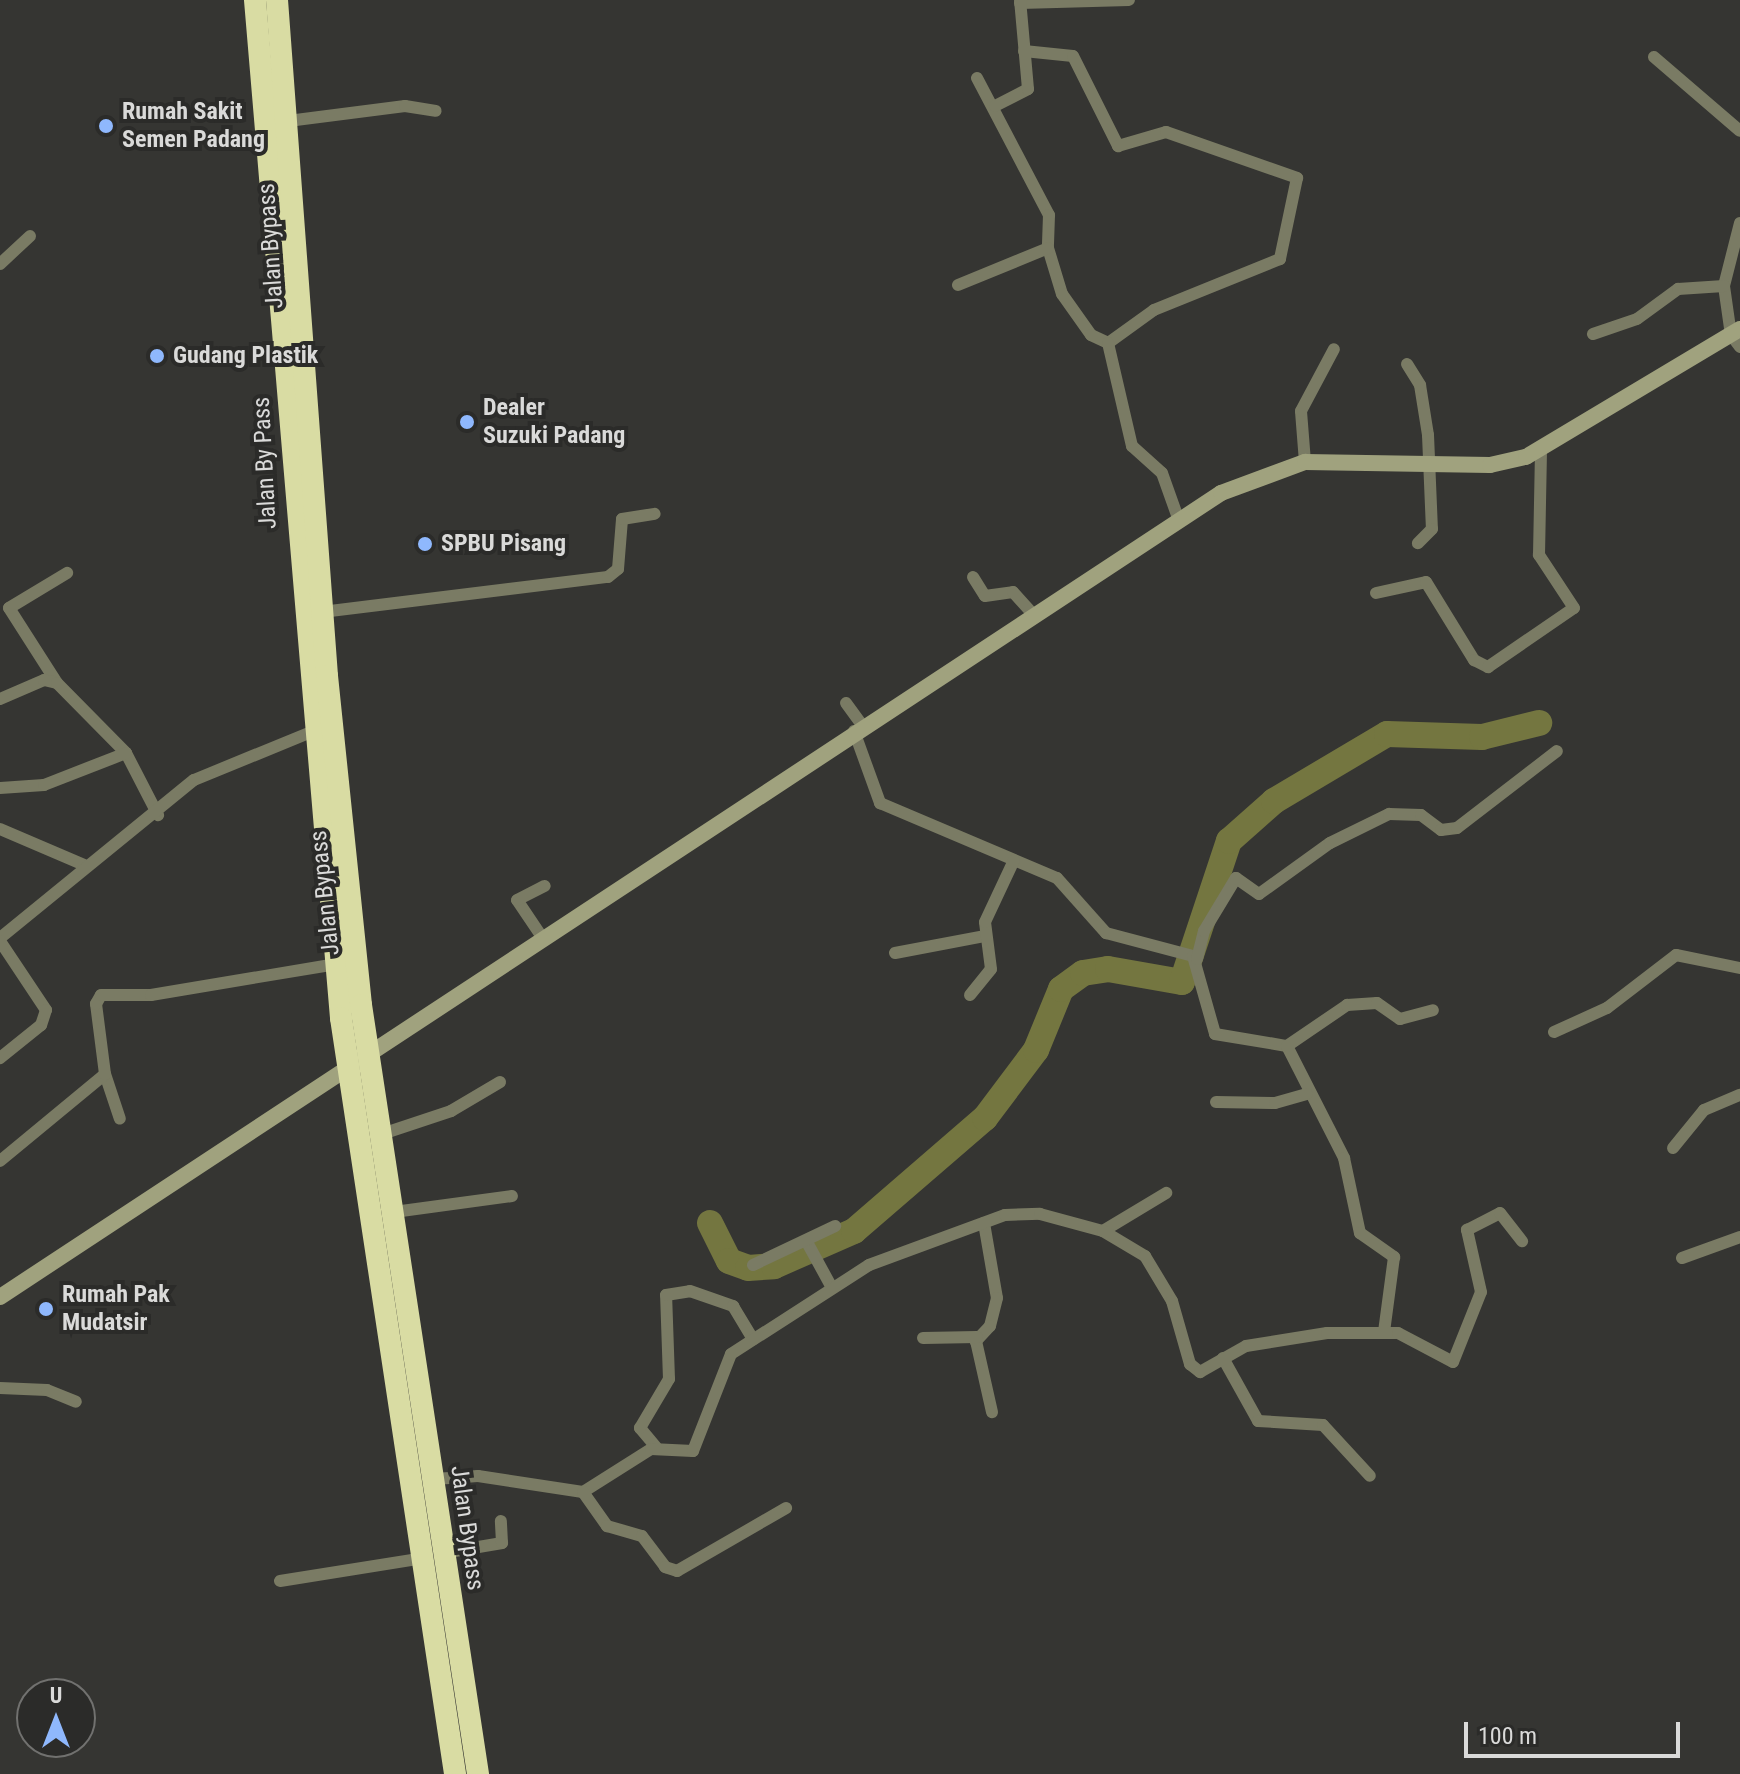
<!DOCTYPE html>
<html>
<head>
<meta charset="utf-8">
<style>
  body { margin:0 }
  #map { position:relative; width:1740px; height:1774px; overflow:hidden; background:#353532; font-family:"Roboto Condensed",sans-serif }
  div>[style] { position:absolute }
  .river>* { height:26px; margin:-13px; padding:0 13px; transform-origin:13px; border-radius:13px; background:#747640 }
  .street>* { height:12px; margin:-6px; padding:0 6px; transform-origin:6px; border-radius:6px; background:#7a7b64 }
  .secondary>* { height:16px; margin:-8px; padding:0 8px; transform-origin:8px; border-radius:8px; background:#a0a27e }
  .highway>* { height:22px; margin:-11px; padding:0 11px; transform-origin:11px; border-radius:11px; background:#d9dca3 }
  .dots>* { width:22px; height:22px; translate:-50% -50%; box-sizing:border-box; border:4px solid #2b2b29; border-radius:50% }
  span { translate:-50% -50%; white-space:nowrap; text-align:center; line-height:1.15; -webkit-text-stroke:8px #2b2b29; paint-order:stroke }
  .poi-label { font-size:24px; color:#dadad9; font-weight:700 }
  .left { translate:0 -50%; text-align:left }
  .street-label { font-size:24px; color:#dadad9 }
  .north { position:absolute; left:16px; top:1678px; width:80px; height:80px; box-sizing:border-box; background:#2b2b29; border:2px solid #71716f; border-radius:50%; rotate:0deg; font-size:22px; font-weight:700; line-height:32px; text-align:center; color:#dadad9 }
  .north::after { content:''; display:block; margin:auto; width:28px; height:36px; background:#8fb8fd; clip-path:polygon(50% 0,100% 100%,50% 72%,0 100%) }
  .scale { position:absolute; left:1464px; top:1722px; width:216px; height:36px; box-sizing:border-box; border:4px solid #dadad9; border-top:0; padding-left:10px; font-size:24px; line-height:28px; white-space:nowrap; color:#dadad9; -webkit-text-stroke:6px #2b2b29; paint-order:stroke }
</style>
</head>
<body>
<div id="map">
  <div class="river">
    <div style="left:710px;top:1223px;width:42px;rotate:63.4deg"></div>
    <div style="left:729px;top:1261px;width:20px;rotate:20deg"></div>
    <div style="left:748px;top:1268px;width:26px;rotate:-4deg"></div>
    <div style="left:774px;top:1266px;width:87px;rotate:-23.6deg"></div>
    <div style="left:854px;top:1231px;width:173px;rotate:-40.8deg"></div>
    <div style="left:985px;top:1118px;width:85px;rotate:-53.1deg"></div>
    <div style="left:1036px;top:1050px;width:66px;rotate:-67.7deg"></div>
    <div style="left:1061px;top:989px;width:27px;rotate:-36deg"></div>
    <div style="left:1083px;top:973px;width:25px;rotate:-9deg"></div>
    <div style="left:1108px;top:969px;width:75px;rotate:10deg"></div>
    <div style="left:1182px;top:982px;width:149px;rotate:-71.6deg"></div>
    <div style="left:1229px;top:841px;width:60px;rotate:-41.6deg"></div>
    <div style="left:1274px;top:801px;width:131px;rotate:-30.7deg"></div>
    <div style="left:1387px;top:734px;width:95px;rotate:1.8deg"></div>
    <div style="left:1482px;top:737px;width:59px;rotate:-13.8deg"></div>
  </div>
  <div class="street">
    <div style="left:1020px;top:3px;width:109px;rotate:-1.6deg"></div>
    <div style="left:1024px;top:51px;width:49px;rotate:5.8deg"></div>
    <div style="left:1073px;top:56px;width:101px;rotate:63.4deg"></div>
    <div style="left:1118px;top:146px;width:50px;rotate:-16.3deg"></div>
    <div style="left:1166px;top:132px;width:139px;rotate:19.3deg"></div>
    <div style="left:1297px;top:178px;width:83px;rotate:101.9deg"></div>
    <div style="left:1280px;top:259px;width:136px;rotate:158deg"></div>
    <div style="left:1154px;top:310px;width:57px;rotate:144.3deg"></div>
    <div style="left:1654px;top:57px;width:113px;rotate:40.7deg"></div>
    <div style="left:977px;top:78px;width:155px;rotate:62.3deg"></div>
    <div style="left:1049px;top:215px;width:33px;rotate:92deg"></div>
    <div style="left:1048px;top:248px;width:48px;rotate:73.1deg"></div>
    <div style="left:1062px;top:294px;width:50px;rotate:54.7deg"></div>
    <div style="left:1091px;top:335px;width:19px;rotate:25deg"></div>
    <div style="left:1108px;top:343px;width:106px;rotate:76.9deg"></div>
    <div style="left:1132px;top:446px;width:40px;rotate:42deg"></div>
    <div style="left:1162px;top:473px;width:48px;rotate:70.4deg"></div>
    <div style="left:995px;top:106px;width:37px;rotate:-27deg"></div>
    <div style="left:1028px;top:89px;width:89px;rotate:-95.1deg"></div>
    <div style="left:288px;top:121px;width:118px;rotate:-7.3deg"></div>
    <div style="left:405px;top:106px;width:31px;rotate:9deg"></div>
    <div style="left:1740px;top:223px;width:65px;rotate:104.3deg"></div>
    <div style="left:1724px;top:286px;width:49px;rotate:81.9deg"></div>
    <div style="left:1731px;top:335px;width:15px;rotate:53deg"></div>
    <div style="left:0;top:264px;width:41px;rotate:-43deg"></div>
    <div style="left:958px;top:285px;width:97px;rotate:-22.3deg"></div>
    <div style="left:1593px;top:334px;width:46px;rotate:-18.8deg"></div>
    <div style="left:1637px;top:319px;width:51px;rotate:-36.2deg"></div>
    <div style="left:1678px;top:289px;width:46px;rotate:-3.7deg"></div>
    <div style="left:1407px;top:364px;width:25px;rotate:58deg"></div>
    <div style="left:1420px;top:385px;width:51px;rotate:80.9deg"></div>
    <div style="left:1428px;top:435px;width:94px;rotate:87.6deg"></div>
    <div style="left:1432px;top:529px;width:20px;rotate:135deg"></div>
    <div style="left:1305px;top:462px;width:51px;rotate:-94.5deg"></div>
    <div style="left:1301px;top:411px;width:70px;rotate:-62deg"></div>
    <div style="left:973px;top:577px;width:22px;rotate:58deg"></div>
    <div style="left:985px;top:596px;width:28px;rotate:-8deg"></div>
    <div style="left:1013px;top:592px;width:31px;rotate:48deg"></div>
    <div style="left:1376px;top:593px;width:51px;rotate:-12.4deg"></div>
    <div style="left:1426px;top:582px;width:92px;rotate:58.4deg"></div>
    <div style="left:1474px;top:660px;width:16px;rotate:27deg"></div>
    <div style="left:1488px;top:667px;width:104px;rotate:-34.5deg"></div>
    <div style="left:1574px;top:608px;width:64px;rotate:-123.4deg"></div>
    <div style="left:1539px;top:555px;width:105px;rotate:-88.9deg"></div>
    <div style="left:322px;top:612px;width:288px;rotate:-7deg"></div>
    <div style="left:608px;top:577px;width:13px;rotate:-39deg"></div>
    <div style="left:618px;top:569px;width:50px;rotate:-85.4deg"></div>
    <div style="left:622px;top:519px;width:33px;rotate:-9deg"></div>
    <div style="left:57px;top:683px;width:89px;rotate:-122.6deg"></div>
    <div style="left:9px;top:608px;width:68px;rotate:-31.1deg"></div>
    <div style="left:0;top:699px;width:48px;rotate:-23.4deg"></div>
    <div style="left:44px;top:680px;width:13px;rotate:13deg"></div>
    <div style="left:57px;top:683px;width:98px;rotate:45.4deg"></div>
    <div style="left:126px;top:753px;width:70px;rotate:62.7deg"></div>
    <div style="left:846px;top:703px;width:27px;rotate:54deg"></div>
    <div style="left:854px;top:731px;width:77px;rotate:70.1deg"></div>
    <div style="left:880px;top:803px;width:192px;rotate:23deg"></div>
    <div style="left:1057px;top:878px;width:74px;rotate:48.3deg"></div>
    <div style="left:1106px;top:933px;width:90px;rotate:14.8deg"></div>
    <div style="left:1193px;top:956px;width:81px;rotate:74.2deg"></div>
    <div style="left:1215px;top:1034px;width:73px;rotate:9.5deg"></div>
    <div style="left:1287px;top:1046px;width:126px;rotate:63deg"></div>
    <div style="left:1344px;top:1158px;width:77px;rotate:78deg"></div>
    <div style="left:1360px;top:1233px;width:42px;rotate:35.2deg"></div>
    <div style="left:1394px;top:1257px;width:76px;rotate:97.6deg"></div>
    <div style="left:0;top:788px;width:44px;rotate:-3.9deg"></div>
    <div style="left:44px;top:785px;width:88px;rotate:-21.3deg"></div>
    <div style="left:0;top:829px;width:91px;rotate:23.2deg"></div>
    <div style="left:0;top:938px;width:250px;rotate:-39.2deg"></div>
    <div style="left:194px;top:780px;width:126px;rotate:-22.3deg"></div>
    <div style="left:544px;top:940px;width:48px;rotate:-124deg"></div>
    <div style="left:517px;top:900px;width:31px;rotate:-27deg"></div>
    <div style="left:0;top:941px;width:83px;rotate:56.3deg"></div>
    <div style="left:46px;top:1010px;width:16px;rotate:108deg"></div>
    <div style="left:41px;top:1025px;width:53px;rotate:141.2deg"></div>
    <div style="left:895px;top:953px;width:92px;rotate:-10.7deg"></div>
    <div style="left:1197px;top:959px;width:29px;rotate:-76deg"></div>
    <div style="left:1204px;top:931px;width:62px;rotate:-58.9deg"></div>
    <div style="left:1236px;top:878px;width:28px;rotate:35deg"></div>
    <div style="left:1259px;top:894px;width:87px;rotate:-35.7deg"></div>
    <div style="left:1330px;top:843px;width:66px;rotate:-26.2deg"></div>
    <div style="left:1389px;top:814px;width:32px;rotate:2deg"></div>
    <div style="left:1421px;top:815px;width:25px;rotate:37deg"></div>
    <div style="left:1441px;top:830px;width:16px;rotate:-7deg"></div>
    <div style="left:1457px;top:828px;width:126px;rotate:-37.6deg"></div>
    <div style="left:970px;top:995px;width:33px;rotate:-51deg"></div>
    <div style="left:991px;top:969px;width:47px;rotate:-97.3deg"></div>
    <div style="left:985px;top:922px;width:68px;rotate:-64.9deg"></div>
    <div style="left:1554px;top:1032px;width:58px;rotate:-24.4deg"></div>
    <div style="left:1607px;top:1008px;width:87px;rotate:-37.5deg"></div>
    <div style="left:1676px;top:955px;width:65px;rotate:11.5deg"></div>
    <div style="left:1287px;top:1046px;width:73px;rotate:-34.3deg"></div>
    <div style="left:1347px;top:1005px;width:30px;rotate:-4deg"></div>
    <div style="left:1377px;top:1003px;width:28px;rotate:35deg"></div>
    <div style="left:1400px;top:1019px;width:34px;rotate:-15deg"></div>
    <div style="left:105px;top:1074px;width:47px;rotate:71.6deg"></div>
    <div style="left:1216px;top:1102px;width:59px;rotate:1deg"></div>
    <div style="left:1275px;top:1103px;width:33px;rotate:-16deg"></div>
    <div style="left:382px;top:1134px;width:73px;rotate:-18.4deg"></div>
    <div style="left:451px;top:1111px;width:57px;rotate:-30.6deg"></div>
    <div style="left:1673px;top:1148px;width:49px;rotate:-50.8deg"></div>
    <div style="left:1704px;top:1110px;width:39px;rotate:-23deg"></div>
    <div style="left:0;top:1161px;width:136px;rotate:-39.6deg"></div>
    <div style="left:105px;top:1074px;width:71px;rotate:-97.3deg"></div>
    <div style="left:96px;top:1004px;width:10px;rotate:-61deg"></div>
    <div style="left:101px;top:995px;width:50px"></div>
    <div style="left:151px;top:995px;width:188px;rotate:-9.5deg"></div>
    <div style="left:394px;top:1212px;width:119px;rotate:-7.7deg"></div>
    <div style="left:984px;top:1223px;width:76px;rotate:80.2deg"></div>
    <div style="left:997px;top:1298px;width:29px;rotate:104deg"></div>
    <div style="left:990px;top:1326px;width:21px;rotate:133deg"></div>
    <div style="left:976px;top:1341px;width:73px;rotate:77.3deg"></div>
    <div style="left:1103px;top:1231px;width:74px;rotate:-31.1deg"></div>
    <div style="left:808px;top:1244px;width:48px;rotate:61.3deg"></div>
    <div style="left:1682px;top:1258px;width:62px;rotate:-19.9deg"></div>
    <div style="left:753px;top:1265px;width:91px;rotate:-25.4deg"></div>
    <div style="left:923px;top:1338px;width:54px;rotate:-1.1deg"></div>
    <div style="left:1223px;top:1358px;width:72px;rotate:60.9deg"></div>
    <div style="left:1258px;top:1421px;width:65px;rotate:3.5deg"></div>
    <div style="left:1323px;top:1425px;width:69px;rotate:47.3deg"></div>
    <div style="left:0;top:1388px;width:47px;rotate:2.4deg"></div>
    <div style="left:47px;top:1390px;width:31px;rotate:22deg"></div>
    <div style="left:656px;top:1447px;width:25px;rotate:-130deg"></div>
    <div style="left:640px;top:1428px;width:57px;rotate:-59.4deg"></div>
    <div style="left:669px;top:1379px;width:84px;rotate:-92deg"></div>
    <div style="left:666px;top:1295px;width:24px;rotate:-9deg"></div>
    <div style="left:690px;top:1291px;width:46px;rotate:19.2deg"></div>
    <div style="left:733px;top:1306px;width:39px;rotate:59deg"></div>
    <div style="left:435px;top:1479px;width:43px;rotate:-4deg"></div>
    <div style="left:478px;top:1476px;width:106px;rotate:8.7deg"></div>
    <div style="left:583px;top:1492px;width:80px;rotate:-32.3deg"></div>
    <div style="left:651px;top:1449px;width:42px;rotate:2.7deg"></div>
    <div style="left:693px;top:1451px;width:104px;rotate:-68.6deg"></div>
    <div style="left:731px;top:1354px;width:164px;rotate:-32.8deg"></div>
    <div style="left:869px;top:1265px;width:145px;rotate:-20.2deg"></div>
    <div style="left:1005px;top:1215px;width:35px;rotate:-2deg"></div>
    <div style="left:1040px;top:1214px;width:65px;rotate:15.1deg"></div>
    <div style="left:1103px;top:1231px;width:49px;rotate:30.8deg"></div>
    <div style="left:1145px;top:1256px;width:52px;rotate:59deg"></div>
    <div style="left:1172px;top:1301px;width:66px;rotate:74.1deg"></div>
    <div style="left:1190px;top:1364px;width:13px;rotate:39deg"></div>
    <div style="left:1200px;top:1372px;width:53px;rotate:-29.5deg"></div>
    <div style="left:1246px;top:1346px;width:82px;rotate:-9.1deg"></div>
    <div style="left:1327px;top:1333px;width:71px"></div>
    <div style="left:1398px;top:1333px;width:62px;rotate:27.8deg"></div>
    <div style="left:1453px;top:1362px;width:75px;rotate:-68.2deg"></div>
    <div style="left:1481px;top:1292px;width:64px;rotate:-102.7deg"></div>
    <div style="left:1467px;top:1230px;width:37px;rotate:-27deg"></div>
    <div style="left:1500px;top:1213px;width:36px;rotate:52deg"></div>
    <div style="left:583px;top:1492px;width:42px;rotate:54.8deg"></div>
    <div style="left:607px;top:1526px;width:36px;rotate:16deg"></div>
    <div style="left:642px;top:1536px;width:39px;rotate:53deg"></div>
    <div style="left:665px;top:1567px;width:13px;rotate:18deg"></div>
    <div style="left:677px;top:1571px;width:126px;rotate:-30deg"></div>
    <div style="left:443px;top:1553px;width:60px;rotate:-9.6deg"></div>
    <div style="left:502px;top:1543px;width:22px;rotate:-93deg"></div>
    <div style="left:280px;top:1581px;width:145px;rotate:-9.1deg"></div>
  </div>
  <div class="secondary">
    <div style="left:0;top:1297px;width:1462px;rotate:-33.36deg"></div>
    <div style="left:1221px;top:493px;width:90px;rotate:-20.3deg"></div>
    <div style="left:1305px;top:462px;width:185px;rotate:0.9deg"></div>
    <div style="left:1490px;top:465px;width:37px;rotate:-13deg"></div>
    <div style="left:1526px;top:457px;width:249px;rotate:-30.9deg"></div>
  </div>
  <div class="highway">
    <div style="left:255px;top:0;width:1022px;rotate:85.17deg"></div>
    <div style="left:341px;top:1018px;width:765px;rotate:81.42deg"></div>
    <div style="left:277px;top:0;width:678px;rotate:85.77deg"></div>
    <div style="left:327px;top:676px;width:331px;rotate:84.1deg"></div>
    <div style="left:361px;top:1005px;width:778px;rotate:81.35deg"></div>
  </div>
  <div class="dots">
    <div style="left:106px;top:126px;background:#8fb8fd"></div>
    <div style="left:157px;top:356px;background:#8fb8fd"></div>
    <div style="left:467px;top:422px;background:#8fb8fd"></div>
    <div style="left:425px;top:544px;background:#8fb8fd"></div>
    <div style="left:46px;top:1309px;background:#8fb8fd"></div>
  </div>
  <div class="poi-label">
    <span class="left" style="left:122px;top:126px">Rumah Sakit<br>Semen Padang</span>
    <span class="left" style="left:173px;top:356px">Gudang Plastik</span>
    <span class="left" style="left:483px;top:422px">Dealer<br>Suzuki Padang</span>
    <span class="left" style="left:441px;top:544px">SPBU Pisang</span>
    <span class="left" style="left:62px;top:1309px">Rumah Pak<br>Mudatsir</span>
  </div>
  <div class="street-label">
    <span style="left:271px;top:246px;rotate:-94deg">Jalan Bypass</span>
    <span style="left:265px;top:463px;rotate:-93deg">Jalan By Pass</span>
    <span style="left:325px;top:893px;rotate:-96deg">Jalan Bypass</span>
    <span style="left:467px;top:1528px;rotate:82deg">Jalan Bypass</span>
  </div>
  <div class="north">U</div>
  <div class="scale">100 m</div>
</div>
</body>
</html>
